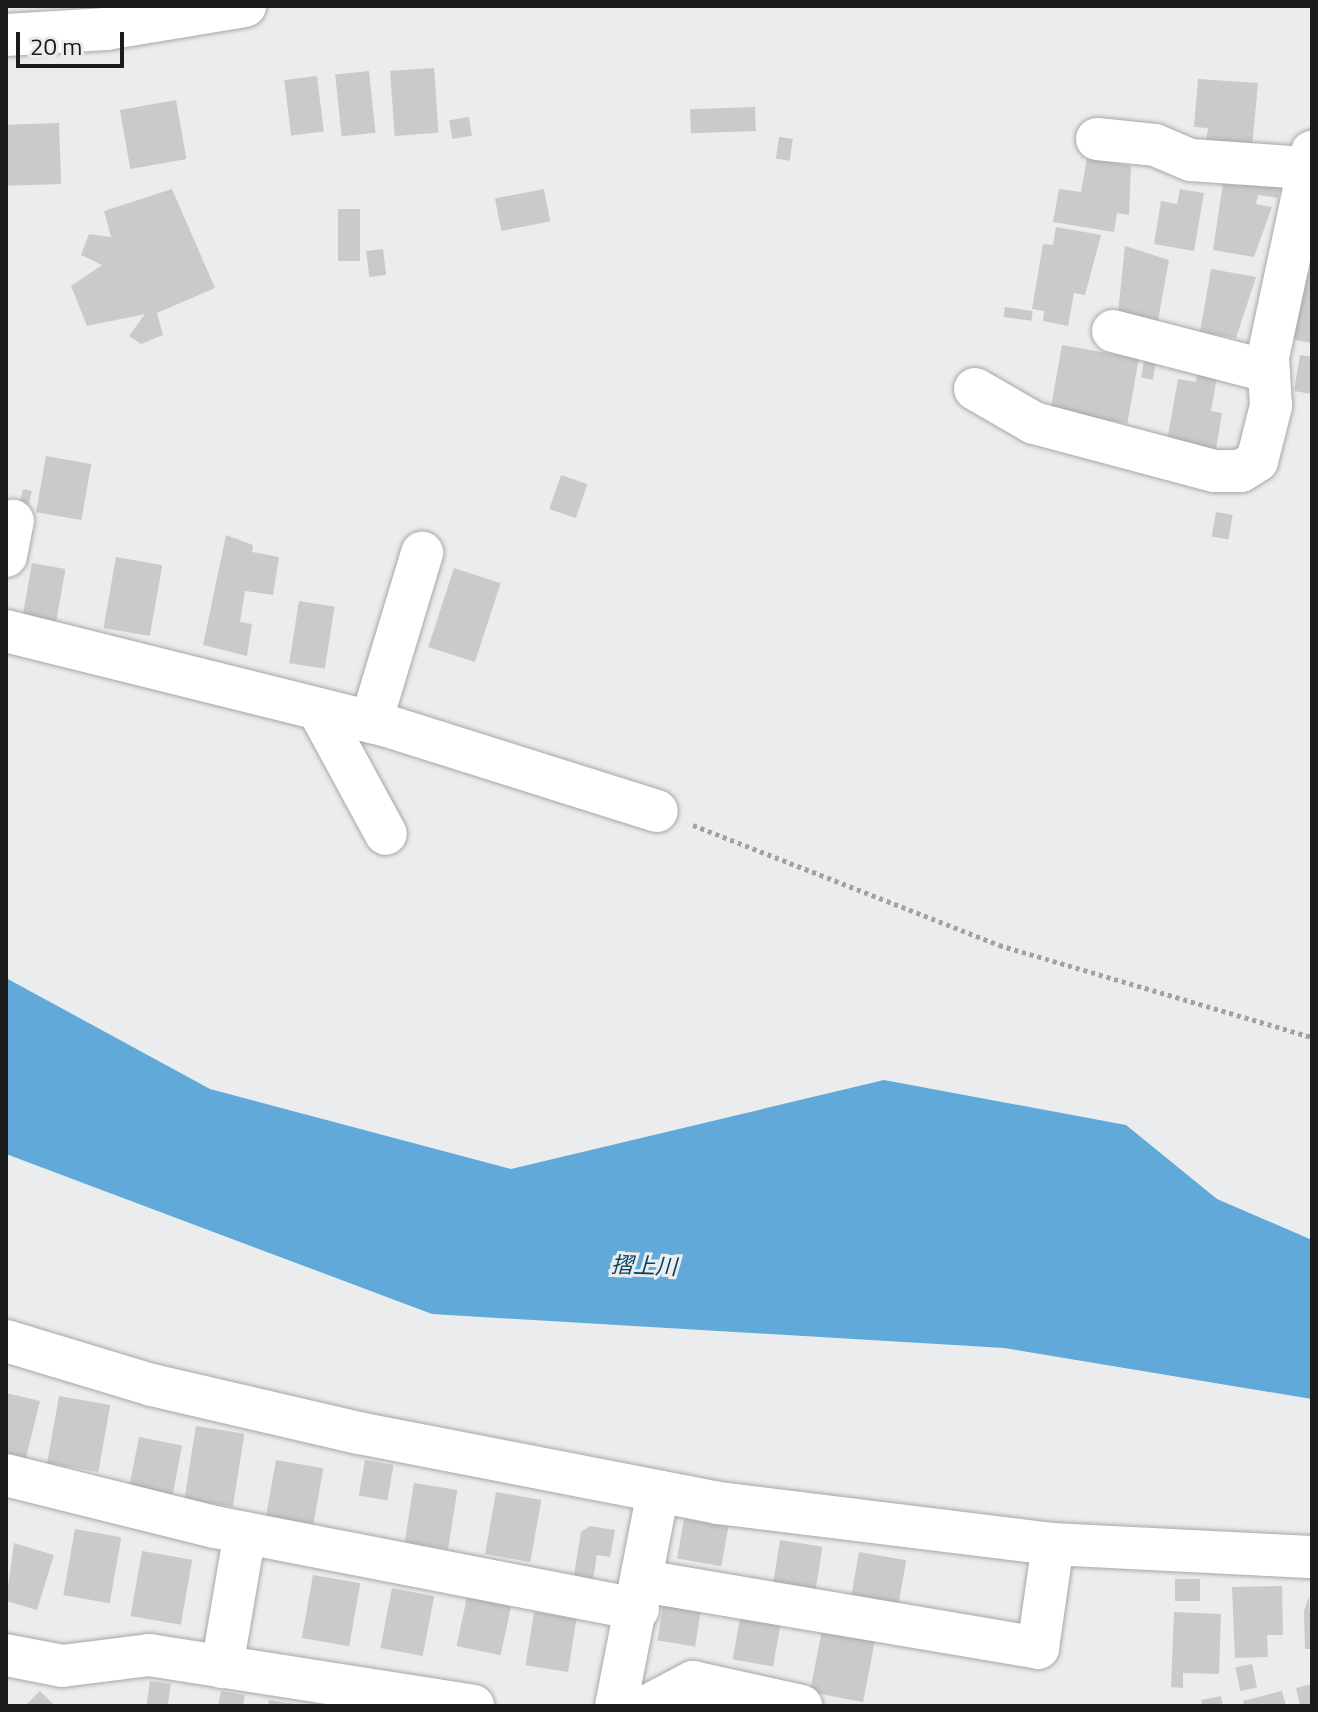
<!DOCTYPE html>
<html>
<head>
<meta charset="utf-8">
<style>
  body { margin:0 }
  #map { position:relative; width:1318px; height:1712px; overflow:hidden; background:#ebecee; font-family:"Titillium Web","Noto Sans JP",sans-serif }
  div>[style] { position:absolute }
  .water>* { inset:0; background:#60a9d8 }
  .building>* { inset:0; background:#c8cacb; transform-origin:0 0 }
  .path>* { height:5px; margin-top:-2.5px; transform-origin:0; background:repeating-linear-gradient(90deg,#a0a1a2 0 4px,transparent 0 8px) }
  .roads { filter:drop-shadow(0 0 2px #a6a7a9) drop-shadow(0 0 2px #a6a7a9) }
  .minor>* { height:42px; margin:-21px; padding:0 21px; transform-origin:21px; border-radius:21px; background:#fff }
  span { translate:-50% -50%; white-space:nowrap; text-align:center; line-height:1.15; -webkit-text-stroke:6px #ebecee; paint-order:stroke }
  .water-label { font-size:22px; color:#044261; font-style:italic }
  .frame { position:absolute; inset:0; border:8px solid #1a1a1b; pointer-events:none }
  .scale { position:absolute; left:16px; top:32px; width:108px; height:36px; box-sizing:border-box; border:4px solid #1a1a1b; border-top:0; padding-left:10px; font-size:24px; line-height:28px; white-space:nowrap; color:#1a1a1b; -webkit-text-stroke:6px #ebecee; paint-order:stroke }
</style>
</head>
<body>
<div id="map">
  <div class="water">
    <div style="clip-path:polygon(6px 978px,210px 1089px,511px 1169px,884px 1080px,1126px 1125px,1217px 1199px,1312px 1240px,1312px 1399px,1004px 1348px,432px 1314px,6px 1154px)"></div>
  </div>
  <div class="building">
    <div style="left:434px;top:68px;width:65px;height:44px;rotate:86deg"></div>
    <div style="left:369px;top:71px;width:62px;height:34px;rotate:84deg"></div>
    <div style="left:317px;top:76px;width:56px;height:33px;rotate:83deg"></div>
    <div style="clip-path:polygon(1198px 79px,1258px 83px,1252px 148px,1206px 144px,1208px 128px,1194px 127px)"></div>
    <div style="left:176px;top:100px;width:60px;height:57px;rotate:80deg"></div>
    <div style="left:755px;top:107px;width:24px;height:65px;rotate:88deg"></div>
    <div style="left:469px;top:117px;width:19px;height:20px;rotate:81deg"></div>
    <div style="left:59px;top:123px;width:61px;height:53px;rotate:88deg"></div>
    <div style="left:779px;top:137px;width:14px;height:22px;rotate:8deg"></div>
    <div style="clip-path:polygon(1087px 158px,1131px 166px,1129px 215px,1117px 213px,1114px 232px,1053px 222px,1059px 189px,1081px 192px)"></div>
    <div style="clip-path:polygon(1242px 178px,1280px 184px,1278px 198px,1258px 195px,1256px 204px,1272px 207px,1254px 257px,1213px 250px,1223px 183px,1241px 186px)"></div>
    <div style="clip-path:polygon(172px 189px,215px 288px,157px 313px,163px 335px,141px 344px,129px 336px,145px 314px,87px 326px,71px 286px,102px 265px,81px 255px,89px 234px,111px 237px,104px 211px)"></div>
    <div style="left:544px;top:189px;width:33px;height:50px;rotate:79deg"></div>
    <div style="clip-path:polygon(1180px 189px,1204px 193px,1194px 251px,1154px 244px,1161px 201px,1177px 204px)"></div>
    <div style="left:338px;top:209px;width:22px;height:52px"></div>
    <div style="clip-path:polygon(1056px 227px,1101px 235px,1085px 295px,1074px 293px,1068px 326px,1043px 321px,1044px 311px,1032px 309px,1043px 244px,1053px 245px)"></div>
    <div style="clip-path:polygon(1125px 246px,1169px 260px,1158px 320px,1118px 313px)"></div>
    <div style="left:383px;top:249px;width:26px;height:17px;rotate:83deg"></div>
    <div style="clip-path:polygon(1211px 269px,1256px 277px,1236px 338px,1200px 332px)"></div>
    <div style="clip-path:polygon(1298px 271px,1312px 273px,1312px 343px,1286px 338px)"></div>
    <div style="left:1005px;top:307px;width:28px;height:10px;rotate:8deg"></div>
    <div style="left:1062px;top:345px;width:78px;height:66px;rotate:10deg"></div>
    <div style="clip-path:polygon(1300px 355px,1312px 357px,1312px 394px,1294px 391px)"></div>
    <div style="left:1144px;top:360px;width:12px;height:18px;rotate:9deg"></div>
    <div style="clip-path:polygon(1197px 373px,1217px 377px,1211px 411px,1222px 413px,1216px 449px,1167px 441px,1178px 379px,1196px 382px)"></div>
    <div style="left:46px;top:456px;width:46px;height:57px;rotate:10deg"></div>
    <div style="left:561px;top:475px;width:28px;height:36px;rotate:19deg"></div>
    <div style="left:23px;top:489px;width:9px;height:15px;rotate:13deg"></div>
    <div style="left:1216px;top:512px;width:17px;height:25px;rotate:10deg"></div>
    <div style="clip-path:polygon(226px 535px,253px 545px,252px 552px,279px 557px,273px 595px,245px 591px,240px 622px,252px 624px,247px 656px,203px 645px)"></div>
    <div style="left:116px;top:557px;width:47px;height:72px;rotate:10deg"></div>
    <div style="left:32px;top:563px;width:34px;height:55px;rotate:10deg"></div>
    <div style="left:454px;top:568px;width:49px;height:83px;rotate:18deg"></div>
    <div style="left:299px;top:601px;width:36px;height:63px;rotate:9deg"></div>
    <div style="clip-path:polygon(6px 1393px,40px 1401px,25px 1462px,6px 1457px)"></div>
    <div style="left:59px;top:1396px;width:52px;height:68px;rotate:10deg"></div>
    <div style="left:196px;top:1426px;width:49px;height:74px;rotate:9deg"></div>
    <div style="left:139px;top:1437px;width:44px;height:52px;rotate:11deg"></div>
    <div style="left:276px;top:1460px;width:48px;height:58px;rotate:10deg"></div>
    <div style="left:365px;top:1460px;width:29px;height:36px;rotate:10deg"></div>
    <div style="left:414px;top:1483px;width:44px;height:60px;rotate:9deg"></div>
    <div style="left:496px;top:1492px;width:46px;height:63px;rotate:10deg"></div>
    <div style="left:684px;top:1519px;width:45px;height:40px;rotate:10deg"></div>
    <div style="clip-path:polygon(590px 1526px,615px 1530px,610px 1557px,597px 1555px,593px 1579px,574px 1575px,581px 1532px)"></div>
    <div style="left:75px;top:1529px;width:47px;height:67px;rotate:10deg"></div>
    <div style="left:780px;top:1540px;width:43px;height:51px;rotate:9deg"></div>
    <div style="clip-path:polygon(14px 1543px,54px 1555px,37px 1610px,6px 1601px)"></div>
    <div style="left:142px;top:1551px;width:51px;height:66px;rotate:10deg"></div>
    <div style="left:859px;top:1552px;width:48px;height:49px;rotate:10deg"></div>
    <div style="left:313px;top:1575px;width:48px;height:64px;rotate:10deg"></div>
    <div style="left:1175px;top:1579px;width:25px;height:22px"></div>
    <div style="clip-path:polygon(1282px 1586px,1283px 1635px,1267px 1635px,1268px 1657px,1235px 1658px,1232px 1587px)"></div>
    <div style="left:392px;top:1588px;width:43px;height:61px;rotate:11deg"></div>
    <div style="clip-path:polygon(1309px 1596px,1312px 1649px,1305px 1649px,1304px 1611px)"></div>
    <div style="left:467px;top:1597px;width:45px;height:50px;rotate:12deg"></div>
    <div style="left:664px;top:1600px;width:38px;height:41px;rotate:9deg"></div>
    <div style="left:534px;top:1612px;width:43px;height:54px;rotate:9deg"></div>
    <div style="clip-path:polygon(1174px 1612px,1221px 1614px,1219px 1674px,1183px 1673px,1183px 1688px,1171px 1687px)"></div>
    <div style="left:740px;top:1618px;width:41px;height:42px;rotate:10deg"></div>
    <div style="left:822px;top:1630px;width:54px;height:63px;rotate:11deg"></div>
    <div style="left:1252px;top:1664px;width:24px;height:17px;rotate:78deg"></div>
    <div style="left:150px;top:1681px;width:21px;height:23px;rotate:8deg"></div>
    <div style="clip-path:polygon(1312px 1684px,1312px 1706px,1300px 1706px,1296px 1688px)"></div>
    <div style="clip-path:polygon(40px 1691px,55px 1706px,25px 1706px)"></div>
    <div style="clip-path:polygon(221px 1691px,245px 1695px,243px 1706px,218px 1706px)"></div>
    <div style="clip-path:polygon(1282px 1691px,1286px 1706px,1244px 1706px,1243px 1701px)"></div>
    <div style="clip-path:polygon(1221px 1696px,1223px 1706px,1202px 1706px,1201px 1700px)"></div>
    <div style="clip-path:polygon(269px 1700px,295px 1704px,295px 1706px,268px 1706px)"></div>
  </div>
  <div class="path">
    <div style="left:693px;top:825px;width:329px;rotate:21.4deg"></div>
    <div style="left:999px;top:945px;width:326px;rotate:16.4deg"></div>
  </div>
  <div class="roads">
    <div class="minor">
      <div style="left:6px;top:35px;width:100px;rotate:-3.4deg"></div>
      <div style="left:106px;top:29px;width:141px;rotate:-9.4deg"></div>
      <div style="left:1097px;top:139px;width:58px;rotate:5.9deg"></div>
      <div style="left:1155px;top:145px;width:39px;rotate:23deg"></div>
      <div style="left:1191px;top:160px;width:114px;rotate:4deg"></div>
      <div style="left:1113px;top:331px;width:160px;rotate:14.5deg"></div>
      <div style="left:975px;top:389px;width:68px;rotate:30deg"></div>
      <div style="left:1034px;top:423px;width:187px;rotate:14.9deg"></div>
      <div style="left:1215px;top:471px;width:26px"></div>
      <div style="left:1241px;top:471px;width:19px;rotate:-32deg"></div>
      <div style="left:1257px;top:461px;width:57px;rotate:-75.7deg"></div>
      <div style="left:1271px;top:406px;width:49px;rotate:-93.5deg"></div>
      <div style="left:1268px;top:357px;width:210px;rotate:-77.9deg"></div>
      <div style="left:6px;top:556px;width:36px;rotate:-79deg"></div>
      <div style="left:6px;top:631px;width:390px;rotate:14deg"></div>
      <div style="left:384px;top:725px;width:286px;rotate:17.5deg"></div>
      <div style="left:318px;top:709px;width:142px;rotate:61.5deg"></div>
      <div style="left:371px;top:722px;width:177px;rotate:-73.2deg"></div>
      <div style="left:6px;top:1341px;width:152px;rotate:16.8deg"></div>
      <div style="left:152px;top:1385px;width:212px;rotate:13.1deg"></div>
      <div style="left:359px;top:1433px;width:366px;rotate:11deg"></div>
      <div style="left:718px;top:1503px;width:337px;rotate:7deg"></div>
      <div style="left:1053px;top:1544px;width:259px;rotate:2.9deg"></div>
      <div style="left:6px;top:1475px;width:215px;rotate:14deg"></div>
      <div style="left:215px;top:1527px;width:431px;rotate:11deg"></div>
      <div style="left:643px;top:1581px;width:401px;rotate:9.6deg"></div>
      <div style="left:1038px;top:1648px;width:105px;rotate:-81.8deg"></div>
      <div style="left:6px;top:1655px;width:57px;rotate:11.1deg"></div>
      <div style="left:62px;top:1666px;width:88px;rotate:-7.2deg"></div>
      <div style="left:149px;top:1655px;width:328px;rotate:8.9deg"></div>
      <div style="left:222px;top:1667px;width:136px;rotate:-80.3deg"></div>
      <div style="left:616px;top:1706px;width:218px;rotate:-78.9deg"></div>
      <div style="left:647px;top:1706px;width:52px;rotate:-27.6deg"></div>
      <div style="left:693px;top:1682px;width:111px;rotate:12.5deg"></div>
    </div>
  </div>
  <div class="water-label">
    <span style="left:644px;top:1266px;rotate:2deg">摺上川</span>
  </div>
  <div class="frame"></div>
  <div class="scale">20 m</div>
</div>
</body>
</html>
